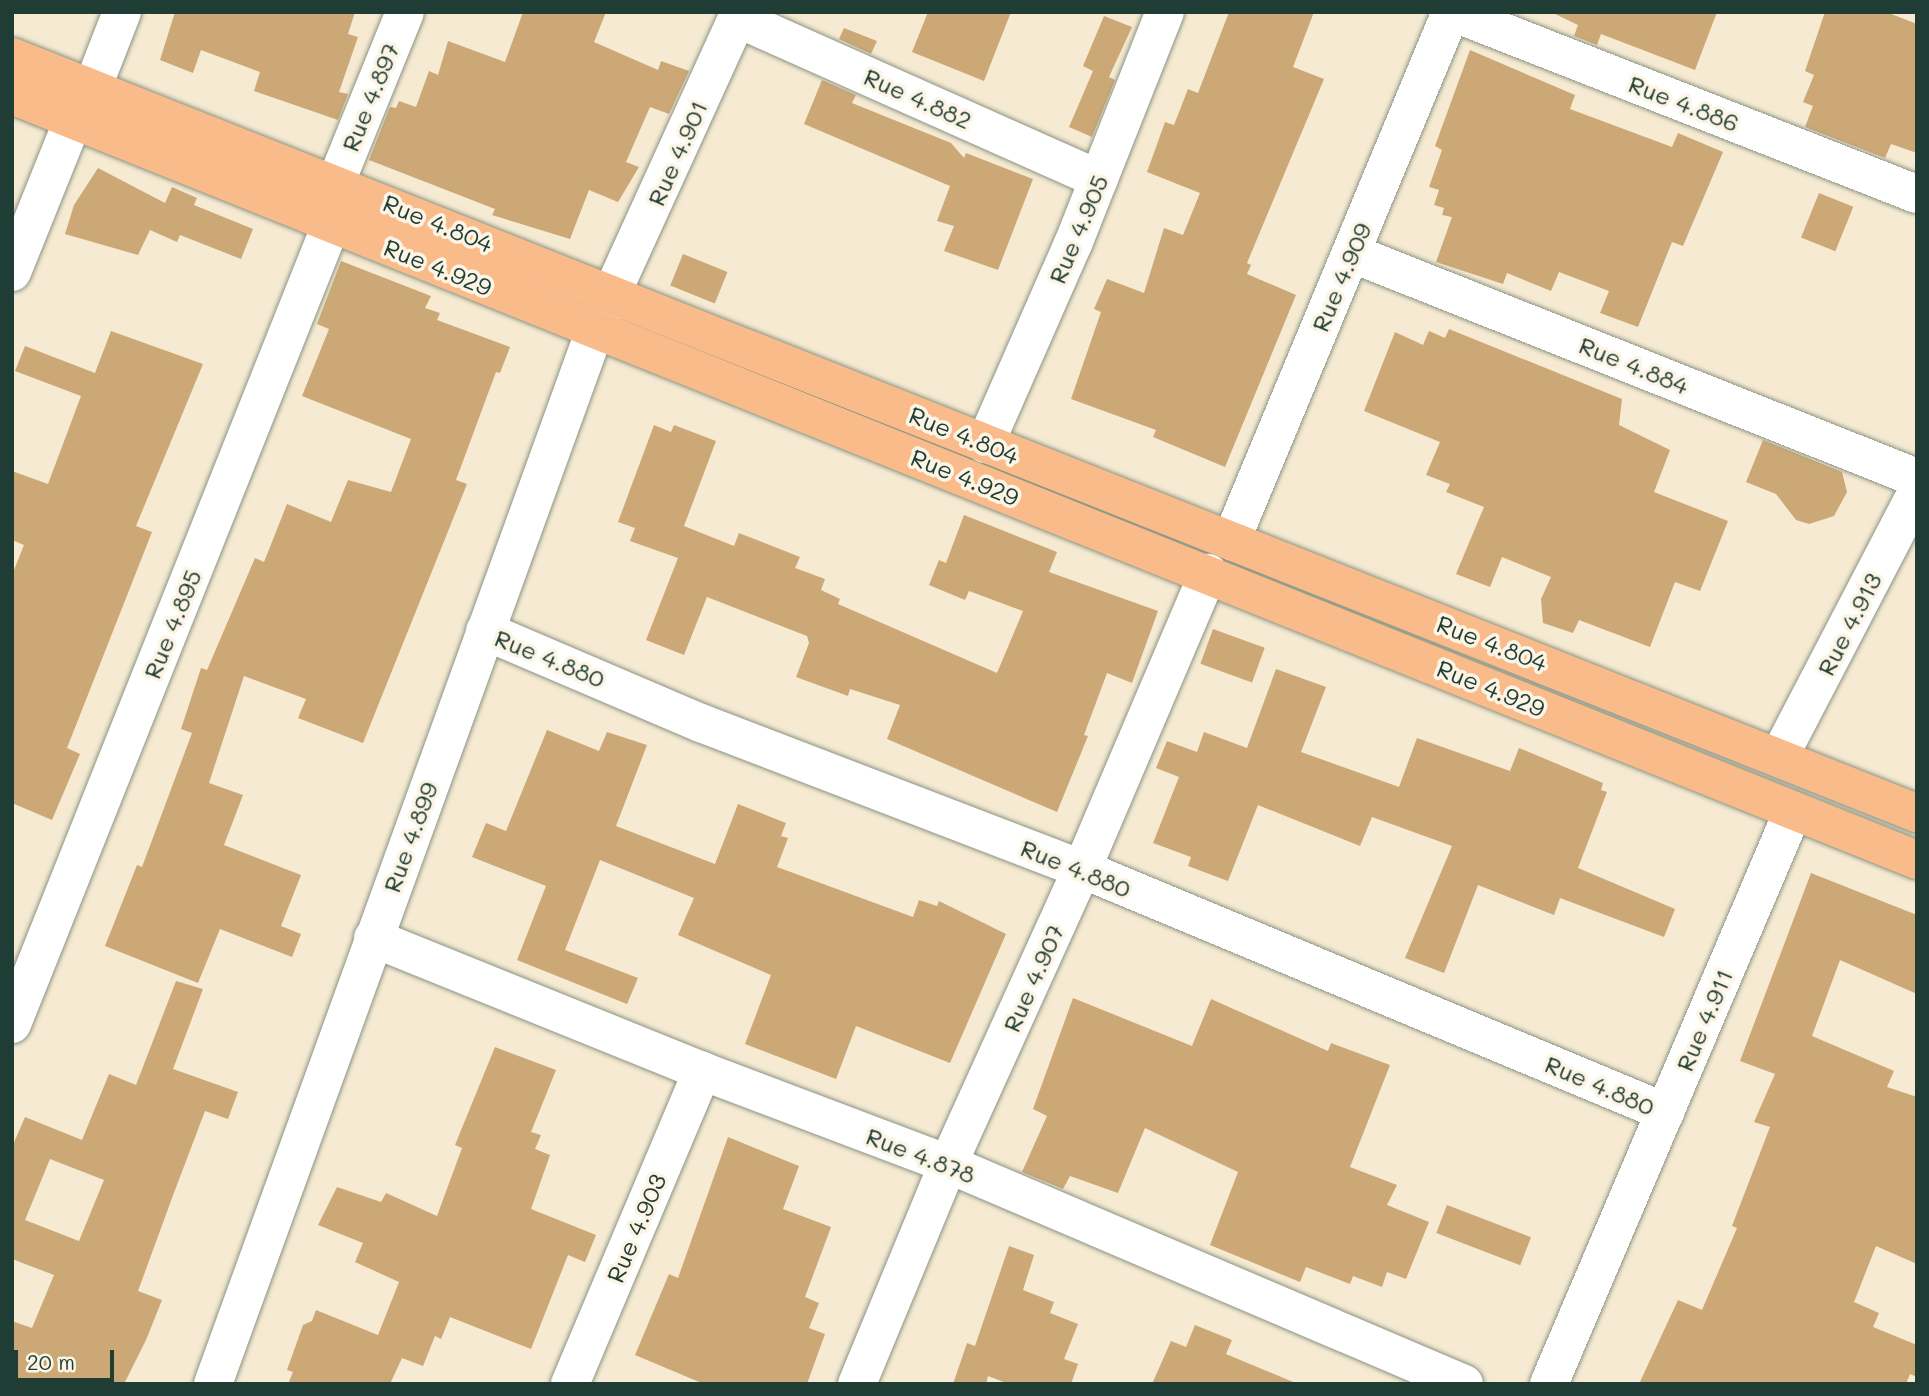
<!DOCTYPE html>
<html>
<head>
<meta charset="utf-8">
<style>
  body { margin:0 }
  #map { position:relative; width:1929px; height:1396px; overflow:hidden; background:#f6ead2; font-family:Mali,sans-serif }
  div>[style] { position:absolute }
  .building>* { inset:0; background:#cca876; transform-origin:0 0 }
  .roads { filter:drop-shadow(0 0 2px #8a9483) drop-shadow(0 0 2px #8a9483) }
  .minor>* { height:38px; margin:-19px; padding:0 19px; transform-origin:19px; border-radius:19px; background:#fff }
  .major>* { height:38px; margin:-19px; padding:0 19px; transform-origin:19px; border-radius:19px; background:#fabb8b }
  span { translate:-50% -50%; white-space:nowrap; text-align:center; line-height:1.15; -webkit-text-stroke:7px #fcf5e5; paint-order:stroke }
  .street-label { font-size:24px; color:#1f3d34 }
  .frame { position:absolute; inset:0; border:14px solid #1f3d34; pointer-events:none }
  .scale { position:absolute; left:14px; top:1350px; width:100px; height:32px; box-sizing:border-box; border:4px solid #1f3d34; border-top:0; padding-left:9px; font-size:21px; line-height:24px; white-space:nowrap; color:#1f3d34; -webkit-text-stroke:5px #fcf5e5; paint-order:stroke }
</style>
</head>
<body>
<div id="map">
  <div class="building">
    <div style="clip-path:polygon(175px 12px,355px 12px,348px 34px,358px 37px,339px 92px,348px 94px,338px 120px,254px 91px,260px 72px,201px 50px,193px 73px,160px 60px)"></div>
    <div style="clip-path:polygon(523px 12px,606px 12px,594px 42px,658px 70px,661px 61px,689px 71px,669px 114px,650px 107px,626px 162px,639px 167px,618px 202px,589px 190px,570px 239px,492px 215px,495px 209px,369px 160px,390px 107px,396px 108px,399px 101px,416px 107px,429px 71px,438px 75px,448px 41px,505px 62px)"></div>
    <div style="clip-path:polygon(928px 12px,1011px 12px,984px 81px,912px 52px)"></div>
    <div style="clip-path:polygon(1229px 12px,1314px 12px,1293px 67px,1324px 79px,1247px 263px,1251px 265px,1247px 274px,1296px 295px,1225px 467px,1153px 437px,1156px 430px,1071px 399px,1101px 312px,1094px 309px,1107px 279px,1144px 293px,1164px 228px,1183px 235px,1200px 193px,1147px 172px,1165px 122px,1174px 125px,1188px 89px,1198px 93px)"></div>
    <div style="clip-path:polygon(1551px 12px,1717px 12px,1695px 70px,1601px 34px,1597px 45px,1574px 36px,1578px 25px)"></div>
    <div style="clip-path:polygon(1825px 12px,1886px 12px,1917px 24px,1917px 153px,1891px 144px,1885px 158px,1805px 127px,1813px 106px,1803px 102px,1814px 75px,1805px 71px)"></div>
    <div style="clip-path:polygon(1104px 16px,1132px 27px,1109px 77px,1115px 80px,1092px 137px,1069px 127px,1093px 71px,1083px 66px)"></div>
    <div style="clip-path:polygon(844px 28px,877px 41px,871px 54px,839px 39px)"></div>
    <div style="clip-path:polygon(1470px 50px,1575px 95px,1570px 109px,1672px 147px,1678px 133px,1723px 152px,1683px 246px,1672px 242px,1638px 327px,1600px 313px,1609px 291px,1559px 272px,1551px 291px,1507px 273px,1503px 284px,1436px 262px,1452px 217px,1442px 215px,1444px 208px,1434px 205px,1439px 190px,1429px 187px,1442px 150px,1435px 146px)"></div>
    <div style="clip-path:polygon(822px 80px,856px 95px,852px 103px,951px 143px,964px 158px,966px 153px,1033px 179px,998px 270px,944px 251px,954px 226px,937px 221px,950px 186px,804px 124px)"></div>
    <div style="clip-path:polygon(98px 168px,165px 203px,172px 187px,197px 198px,194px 205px,253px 229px,241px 259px,180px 235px,177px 242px,150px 230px,138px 255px,65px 234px,74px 205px)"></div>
    <div style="left:1819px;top:193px;width:37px;height:48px;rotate:22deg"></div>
    <div style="left:683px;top:254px;width:48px;height:34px;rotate:22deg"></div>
    <div style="clip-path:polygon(341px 261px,431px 296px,425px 308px,440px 313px,437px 320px,510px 347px,500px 373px,496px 372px,456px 480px,467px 484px,363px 743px,298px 718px,306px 699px,244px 676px,209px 783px,243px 795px,224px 845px,301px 875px,281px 926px,301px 934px,292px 957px,220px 929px,198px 983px,105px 946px,137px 865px,142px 867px,192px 733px,181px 729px,201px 668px,207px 670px,255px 558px,264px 562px,287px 504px,331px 522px,348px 480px,391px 492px,411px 439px,302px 396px,329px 329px,317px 324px)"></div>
    <div style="clip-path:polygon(1449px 329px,1622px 399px,1619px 425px,1670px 450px,1654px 492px,1728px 521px,1700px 591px,1675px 582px,1650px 647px,1579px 620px,1573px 633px,1543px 623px,1541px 599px,1551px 577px,1502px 557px,1490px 587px,1456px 574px,1484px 507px,1446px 492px,1450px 484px,1426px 475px,1440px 442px,1364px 411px,1395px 332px,1423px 345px,1429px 331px,1445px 338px)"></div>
    <div style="clip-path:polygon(111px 331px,203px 364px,136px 526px,152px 532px,67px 748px,80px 754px,52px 820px,12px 803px,12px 575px,24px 545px,12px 540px,12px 471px,48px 484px,81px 396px,15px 371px,25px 346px,95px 373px)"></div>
    <div style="clip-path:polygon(654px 425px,671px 432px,674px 425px,716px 441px,684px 526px,734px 546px,739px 533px,800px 557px,795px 568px,825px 579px,821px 590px,840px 599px,838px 604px,997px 673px,1023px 611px,969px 591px,965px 600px,929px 585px,939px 560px,946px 563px,964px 515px,1057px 552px,1049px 572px,1158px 611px,1132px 683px,1107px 673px,1084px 735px,1088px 736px,1057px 812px,887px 739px,900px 705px,850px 689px,848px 696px,796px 677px,809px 643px,807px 636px,707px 597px,684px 655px,646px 640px,678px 558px,630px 541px,635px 528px,618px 522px)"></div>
    <div style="clip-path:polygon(1763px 440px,1842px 472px,1847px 492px,1834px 516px,1809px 524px,1796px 520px,1776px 494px,1746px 482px)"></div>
    <div style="left:1213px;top:629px;width:55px;height:37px;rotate:20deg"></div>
    <div style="clip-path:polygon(1276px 669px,1326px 687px,1301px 752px,1399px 787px,1417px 738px,1510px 771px,1519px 748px,1603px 783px,1601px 790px,1607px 792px,1578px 868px,1675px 909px,1664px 937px,1560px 898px,1554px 915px,1478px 885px,1444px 973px,1405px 958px,1452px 846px,1372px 817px,1360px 846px,1258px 805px,1228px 881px,1188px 866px,1191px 857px,1153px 843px,1179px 777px,1156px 768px,1167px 741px,1197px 752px,1204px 732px,1247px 748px)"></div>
    <div style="clip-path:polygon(547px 730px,599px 751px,607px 732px,647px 745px,616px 826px,715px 864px,738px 804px,786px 823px,781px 836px,788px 838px,777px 867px,913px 917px,919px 900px,937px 906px,939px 901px,1006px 934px,950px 1063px,856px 1026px,836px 1079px,745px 1044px,771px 975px,678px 935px,694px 898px,600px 860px,565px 950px,638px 978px,627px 1004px,517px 960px,546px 886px,472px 857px,486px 823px,506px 831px)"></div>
    <div style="clip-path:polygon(1811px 873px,1917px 915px,1917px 994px,1840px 960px,1812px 1036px,1894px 1071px,1887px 1087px,1917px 1097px,1917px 1264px,1876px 1246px,1854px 1302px,1879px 1313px,1873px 1327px,1917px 1345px,1917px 1377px,1910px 1374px,1906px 1384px,1639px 1384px,1678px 1300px,1702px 1310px,1737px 1228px,1732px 1226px,1770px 1127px,1754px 1122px,1775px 1074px,1740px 1061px)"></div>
    <div style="clip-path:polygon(evenodd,176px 981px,203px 989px,173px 1069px,238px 1092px,228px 1119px,205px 1111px,172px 1198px,138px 1291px,162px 1300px,146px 1340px,124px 1384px,12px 1384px,12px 1321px,32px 1328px,54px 1275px,12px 1259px,12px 1147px,25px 1117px,82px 1140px,109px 1074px,136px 1085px,176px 981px,50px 1159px,104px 1180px,79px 1241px,25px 1220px,50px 1159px)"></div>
    <div style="clip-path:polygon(1073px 998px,1192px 1046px,1211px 999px,1328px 1051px,1331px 1043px,1390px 1065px,1350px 1167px,1397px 1185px,1387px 1205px,1429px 1222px,1406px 1279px,1387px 1272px,1382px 1287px,1353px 1276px,1350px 1284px,1306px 1267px,1300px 1282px,1210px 1245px,1238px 1172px,1145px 1128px,1118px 1193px,1070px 1176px,1063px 1189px,1022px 1172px,1047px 1116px,1033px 1109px)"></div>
    <div style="clip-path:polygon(495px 1047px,556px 1070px,531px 1132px,541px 1135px,535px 1149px,550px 1155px,531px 1209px,596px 1235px,585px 1262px,568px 1255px,531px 1349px,450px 1317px,441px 1339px,435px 1336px,423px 1366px,402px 1358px,390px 1384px,288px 1384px,293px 1372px,287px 1370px,303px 1325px,312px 1321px,316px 1310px,378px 1335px,399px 1282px,355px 1262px,363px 1243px,318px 1225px,337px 1187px,381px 1202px,386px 1193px,437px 1216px,462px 1148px,455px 1145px)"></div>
    <div style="clip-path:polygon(728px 1137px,799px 1166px,783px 1209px,831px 1227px,805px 1297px,819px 1303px,809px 1328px,825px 1334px,807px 1384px,704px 1384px,635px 1355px,669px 1274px,678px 1278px)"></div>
    <div style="left:1447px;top:1205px;width:90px;height:30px;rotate:21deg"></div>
    <div style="clip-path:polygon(1009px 1246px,1034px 1255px,1023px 1290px,1054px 1302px,1050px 1313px,1078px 1324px,1064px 1359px,1078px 1364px,1071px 1384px,1009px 1384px,988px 1376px,986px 1384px,953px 1384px,967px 1343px,975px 1346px)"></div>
    <div style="clip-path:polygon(1195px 1325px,1232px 1340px,1226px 1354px,1298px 1384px,1152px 1384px,1171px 1341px,1186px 1347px)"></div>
  </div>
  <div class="roads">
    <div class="minor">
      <div style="left:1452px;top:12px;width:499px;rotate:21.4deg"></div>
      <div style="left:737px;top:18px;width:396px;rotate:24deg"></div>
      <div style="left:92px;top:89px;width:83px;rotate:-68.7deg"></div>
      <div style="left:336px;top:182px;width:183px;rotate:-67.9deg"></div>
      <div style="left:1351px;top:253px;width:609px;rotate:21.68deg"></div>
      <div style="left:12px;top:272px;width:164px;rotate:-68.1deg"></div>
      <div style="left:985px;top:444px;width:219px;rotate:-66.3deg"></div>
      <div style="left:1073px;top:244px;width:250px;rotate:-68.4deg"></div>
      <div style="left:1231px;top:541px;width:573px;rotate:-67.42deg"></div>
      <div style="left:485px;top:631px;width:235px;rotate:23.1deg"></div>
      <div style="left:701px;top:723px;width:408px;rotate:21deg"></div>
      <div style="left:1082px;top:869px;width:632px;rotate:22.63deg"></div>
      <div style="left:1780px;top:755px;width:297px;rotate:-62.5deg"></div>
      <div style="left:373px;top:938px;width:355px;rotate:22deg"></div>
      <div style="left:702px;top:1071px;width:263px;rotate:20.7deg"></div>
      <div style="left:948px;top:1164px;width:561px;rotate:23.09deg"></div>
      <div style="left:12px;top:1024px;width:860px;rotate:-68.24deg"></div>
      <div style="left:213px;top:1384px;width:1121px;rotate:-70.08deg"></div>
      <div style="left:595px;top:330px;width:349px;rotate:-65.5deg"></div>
      <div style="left:570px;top:1384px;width:340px;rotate:-67.1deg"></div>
      <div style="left:857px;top:1384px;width:238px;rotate:-67.5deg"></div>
      <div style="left:948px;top:1164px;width:324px;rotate:-65.6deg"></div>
      <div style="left:1082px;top:869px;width:322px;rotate:-66.9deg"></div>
      <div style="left:1549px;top:1384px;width:623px;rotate:-66.93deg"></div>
    </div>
    <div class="major">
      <div style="left:12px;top:57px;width:2050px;rotate:21.65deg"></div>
      <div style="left:12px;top:95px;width:2053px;rotate:21.88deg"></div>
    </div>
  </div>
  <div class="street-label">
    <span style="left:370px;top:97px;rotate:-68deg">Rue 4.897</span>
    <span style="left:918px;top:98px;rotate:24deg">Rue 4.882</span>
    <span style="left:1684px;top:103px;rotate:21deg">Rue 4.886</span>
    <span style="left:677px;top:153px;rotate:-66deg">Rue 4.901</span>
    <span style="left:438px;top:223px;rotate:22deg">Rue 4.804</span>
    <span style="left:1078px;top:229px;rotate:-67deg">Rue 4.905</span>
    <span style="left:438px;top:267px;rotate:22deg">Rue 4.929</span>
    <span style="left:1341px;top:277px;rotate:-67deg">Rue 4.909</span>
    <span style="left:1634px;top:365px;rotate:22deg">Rue 4.884</span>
    <span style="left:964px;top:435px;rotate:22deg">Rue 4.804</span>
    <span style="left:965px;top:477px;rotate:22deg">Rue 4.929</span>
    <span style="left:172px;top:624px;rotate:-68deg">Rue 4.895</span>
    <span style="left:1849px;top:624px;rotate:-63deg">Rue 4.913</span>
    <span style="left:1492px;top:643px;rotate:21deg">Rue 4.804</span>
    <span style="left:550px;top:658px;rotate:22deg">Rue 4.880</span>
    <span style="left:1491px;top:688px;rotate:22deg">Rue 4.929</span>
    <span style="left:410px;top:837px;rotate:-70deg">Rue 4.899</span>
    <span style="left:1076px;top:868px;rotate:22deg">Rue 4.880</span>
    <span style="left:1033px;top:978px;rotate:-66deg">Rue 4.907</span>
    <span style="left:1704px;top:1020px;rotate:-67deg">Rue 4.911</span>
    <span style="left:1600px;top:1085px;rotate:23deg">Rue 4.880</span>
    <span style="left:921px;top:1155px;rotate:21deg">Rue 4.878</span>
    <span style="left:636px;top:1228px;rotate:-67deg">Rue 4.903</span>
  </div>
  <div class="frame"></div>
  <div class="scale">20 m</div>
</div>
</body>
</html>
